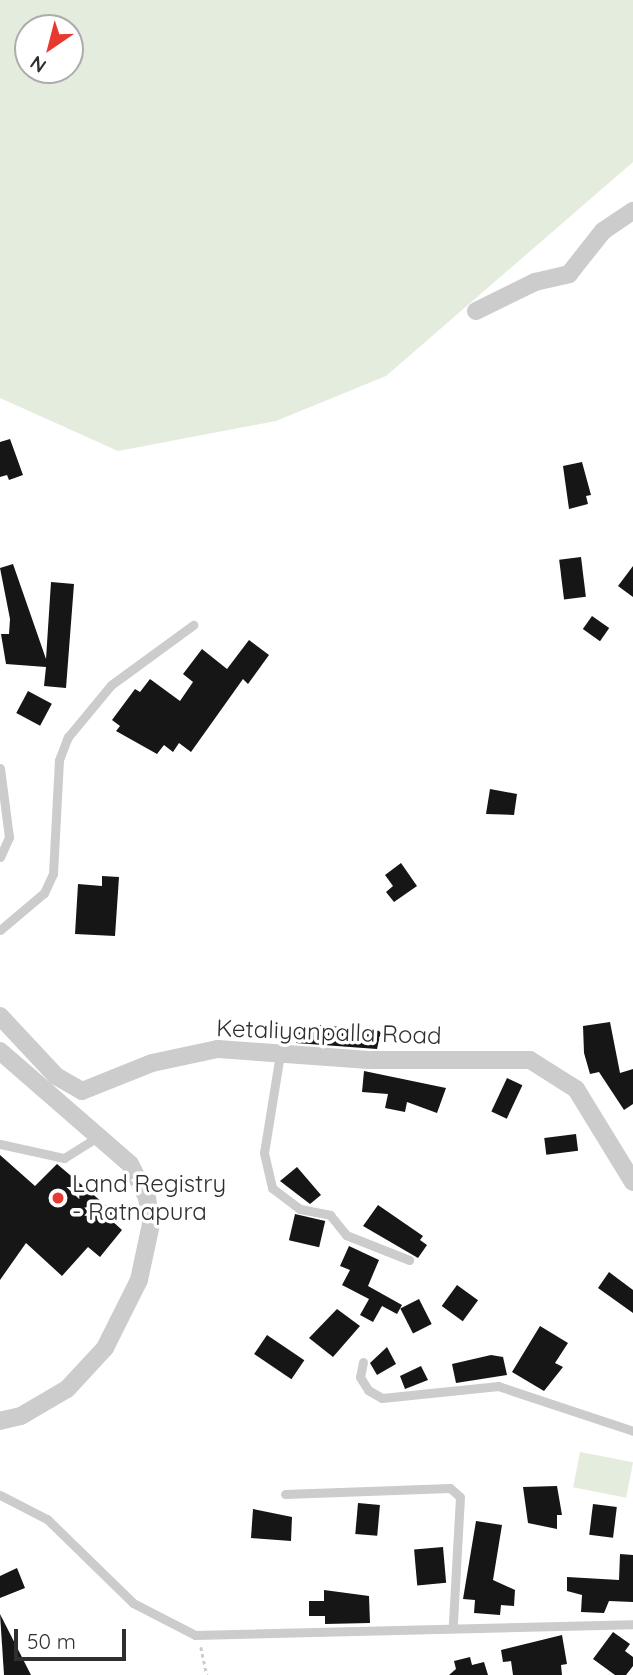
<!DOCTYPE html>
<html>
<head>
<meta charset="utf-8">
<style>
  body { margin:0 }
  #map { position:relative; width:633px; height:1675px; overflow:hidden; background:#fff; font-family:Quicksand,sans-serif }
  div>[style] { position:absolute }
  .green>* { inset:0; background:#e3ecdd; transform-origin:0 0 }
  .building>* { inset:0; background:#161616; transform-origin:0 0 }
  .path>* { height:2.5px; margin-top:-1.25px; transform-origin:0; background:repeating-linear-gradient(90deg,#ccc 0 3.5px,transparent 0 7px) }
  .lane>* { height:9px; margin:-4.5px; padding:0 4.5px; transform-origin:4.5px; border-radius:4.5px; background:#ccc }
  .street>* { height:18px; margin:-9px; padding:0 9px; transform-origin:9px; border-radius:9px; background:#ccc }
  .dots>* { width:19px; height:19px; translate:-50% -50%; box-sizing:border-box; border:4px solid #fff; border-radius:50% }
  span { translate:-50% -50%; white-space:nowrap; text-align:center; line-height:1.15; -webkit-text-stroke:7px #fff; paint-order:stroke }
  .street-label { font-size:24px; color:#2f2f2f }
  .poi-label { font-size:24px; color:#2f2f2f }
  .left { translate:0 -50%; text-align:left }
  .north { position:absolute; left:14px; top:14px; width:70px; height:70px; box-sizing:border-box; background:#fff; border:2px solid #acacac; border-radius:50%; rotate:215deg; font-size:19px; font-weight:700; line-height:28px; text-align:center; color:#2f2f2f }
  .north::after { content:''; display:block; margin:auto; width:24px; height:32px; background:#e73930; clip-path:polygon(50% 0,100% 100%,50% 72%,0 100%) }
  .scale { position:absolute; left:14px; top:1629px; width:112px; height:32px; box-sizing:border-box; border:4px solid #2f2f2f; border-top:0; padding-left:9px; font-size:21px; line-height:24px; white-space:nowrap; color:#2f2f2f; -webkit-text-stroke:5px #fff; paint-order:stroke }
</style>
</head>
<body>
<div id="map">
  <div class="green">
    <div style="clip-path:polygon(evenodd,0 0,633px 0,633px 162px,386px 376px,276px 421px,118px 451px,0 398px,0 0,70px 28px,70px 70px,28px 70px,28px 28px,70px 28px)"></div>
    <div style="left:580px;top:1452px;width:54px;height:36px;rotate:11deg"></div>
  </div>
  <div class="building">
    <div style="clip-path:polygon(10px 439px,23px 475px,9px 480px,7px 475px,0 477px,0 442px)"></div>
    <div style="clip-path:polygon(582px 462px,591px 495px,586px 496px,588px 504px,569px 509px,563px 466px)"></div>
    <div style="left:581px;top:557px;width:40px;height:22px;rotate:83deg"></div>
    <div style="clip-path:polygon(13px 564px,46px 659px,51px 582px,74px 584px,66px 688px,44px 686px,46px 667px,6px 664px,1px 634px,9px 634px,10px 619px,0 568px)"></div>
    <div style="clip-path:polygon(633px 566px,633px 597px,618px 586px)"></div>
    <div style="left:592px;top:616px;width:21px;height:16px;rotate:35deg"></div>
    <div style="clip-path:polygon(249px 640px,269px 655px,248px 684px,243px 679px,191px 752px,179px 743px,173px 752px,164px 745px,157px 754px,116px 731px,120px 726px,112px 720px,135px 689px,140px 692px,150px 679px,180px 701px,193px 682px,183px 674px,202px 649px,227px 669px)"></div>
    <div style="left:28px;top:691px;width:27px;height:25px;rotate:28deg"></div>
    <div style="clip-path:polygon(490px 789px,517px 794px,514px 815px,486px 814px)"></div>
    <div style="clip-path:polygon(401px 863px,417px 886px,394px 902px,386px 892px,393px 886px,385px 875px)"></div>
    <div style="clip-path:polygon(102px 876px,119px 877px,115px 936px,75px 934px,78px 884px,102px 886px)"></div>
    <div style="clip-path:polygon(610px 1022px,620px 1073px,633px 1069px,633px 1104px,624px 1110px,599px 1072px,590px 1074px,584px 1053px,583px 1026px)"></div>
    <div style="clip-path:polygon(320px 1025px,381px 1031px,377px 1049px,296px 1043px,295px 1033px,320px 1030px)"></div>
    <div style="clip-path:polygon(364px 1071px,446px 1088px,437px 1113px,407px 1102px,405px 1112px,385px 1108px,388px 1094px,362px 1092px)"></div>
    <div style="left:507px;top:1078px;width:17px;height:37px;rotate:25deg"></div>
    <div style="left:576px;top:1134px;width:17px;height:32px;rotate:83deg"></div>
    <div style="clip-path:polygon(0 1155px,35px 1186px,57px 1164px,115px 1213px,110px 1219px,122px 1230px,100px 1257px,88px 1247px,62px 1276px,26px 1243px,0 1280px)"></div>
    <div style="clip-path:polygon(297px 1167px,321px 1195px,310px 1204px,280px 1181px)"></div>
    <div style="clip-path:polygon(378px 1205px,423px 1236px,420px 1240px,427px 1245px,418px 1258px,363px 1226px)"></div>
    <div style="left:295px;top:1214px;width:31px;height:27px;rotate:13deg"></div>
    <div style="clip-path:polygon(349px 1246px,379px 1260px,368px 1286px,402px 1305px,397px 1314px,382px 1306px,373px 1322px,360px 1315px,369px 1299px,342px 1285px,350px 1270px,340px 1266px)"></div>
    <div style="clip-path:polygon(609px 1272px,633px 1290px,633px 1313px,598px 1288px)"></div>
    <div style="left:457px;top:1285px;width:26px;height:26px;rotate:36deg"></div>
    <div style="left:419px;top:1299px;width:28px;height:21px;rotate:63deg"></div>
    <div style="clip-path:polygon(337px 1309px,360px 1326px,333px 1357px,309px 1338px)"></div>
    <div style="clip-path:polygon(540px 1326px,568px 1343px,555px 1363px,563px 1367px,544px 1391px,512px 1372px)"></div>
    <div style="left:267px;top:1335px;width:45px;height:23px;rotate:34deg"></div>
    <div style="clip-path:polygon(387px 1347px,396px 1364px,377px 1375px,370px 1363px)"></div>
    <div style="clip-path:polygon(491px 1355px,503px 1357px,507px 1375px,456px 1383px,452px 1364px)"></div>
    <div style="clip-path:polygon(421px 1366px,428px 1380px,405px 1389px,400px 1376px)"></div>
    <div style="clip-path:polygon(557px 1486px,562px 1515px,557px 1515px,557px 1529px,528px 1523px,523px 1487px)"></div>
    <div style="left:358px;top:1503px;width:22px;height:31px;rotate:5deg"></div>
    <div style="left:593px;top:1504px;width:24px;height:31px;rotate:7deg"></div>
    <div style="clip-path:polygon(253px 1509px,292px 1517px,291px 1541px,251px 1538px)"></div>
    <div style="clip-path:polygon(476px 1521px,502px 1525px,493px 1580px,515px 1590px,514px 1606px,501px 1605px,500px 1615px,474px 1613px,475px 1600px,463px 1599px)"></div>
    <div style="left:443px;top:1547px;width:36px;height:29px;rotate:85deg"></div>
    <div style="clip-path:polygon(620px 1554px,633px 1555px,633px 1602px,609px 1601px,604px 1613px,581px 1612px,582px 1595px,567px 1591px,567px 1577px,619px 1580px)"></div>
    <div style="clip-path:polygon(17px 1568px,25px 1588px,0 1598px,0 1576px)"></div>
    <div style="clip-path:polygon(324px 1590px,369px 1596px,370px 1623px,325px 1624px,325px 1616px,309px 1616px,309px 1601px,324px 1601px)"></div>
    <div style="clip-path:polygon(0 1614px,31px 1675px,4px 1675px)"></div>
    <div style="clip-path:polygon(613px 1632px,630px 1644px,625px 1651px,633px 1657px,633px 1666px,626px 1675px,615px 1675px,593px 1659px)"></div>
    <div style="clip-path:polygon(562px 1635px,567px 1664px,561px 1665px,562px 1675px,513px 1675px,511px 1661px,503px 1662px,501px 1650px)"></div>
    <div style="clip-path:polygon(470px 1657px,472px 1665px,484px 1662px,488px 1675px,449px 1675px,456px 1669px,454px 1661px)"></div>
  </div>
  <div class="path">
    <div style="left:201px;top:1647px;width:29px;rotate:78deg"></div>
  </div>
  <div class="lane">
    <div style="left:0;top:768px;width:70px;rotate:82.6deg"></div>
    <div style="left:9px;top:837px;width:22px;rotate:114deg"></div>
    <div style="left:0;top:930px;width:57px;rotate:-40.1deg"></div>
    <div style="left:44px;top:893px;width:21px;rotate:-65deg"></div>
    <div style="left:53px;top:874px;width:114px;rotate:-87deg"></div>
    <div style="left:59px;top:760px;width:25px;rotate:-69deg"></div>
    <div style="left:68px;top:737px;width:67px;rotate:-50.4deg"></div>
    <div style="left:111px;top:685px;width:102px;rotate:-36.2deg"></div>
    <div style="left:280px;top:1054px;width:100px;rotate:99.2deg"></div>
    <div style="left:264px;top:1153px;width:36px;rotate:77deg"></div>
    <div style="left:272px;top:1188px;width:35px;rotate:37deg"></div>
    <div style="left:300px;top:1209px;width:31px;rotate:11deg"></div>
    <div style="left:330px;top:1215px;width:26px;rotate:51deg"></div>
    <div style="left:346px;top:1235px;width:68px;rotate:21.6deg"></div>
    <div style="left:0;top:1144px;width:66px;rotate:12.3deg"></div>
    <div style="left:64px;top:1158px;width:40px;rotate:-32deg"></div>
    <div style="left:363px;top:1362px;width:15px;rotate:101deg"></div>
    <div style="left:360px;top:1377px;width:15px;rotate:58deg"></div>
    <div style="left:368px;top:1390px;width:16px;rotate:30deg"></div>
    <div style="left:382px;top:1398px;width:117px;rotate:-5.9deg"></div>
    <div style="left:498px;top:1386px;width:142px;rotate:18.4deg"></div>
    <div style="left:285px;top:1494px;width:165px;rotate:-2.1deg"></div>
    <div style="left:450px;top:1488px;width:13px;rotate:42deg"></div>
    <div style="left:460px;top:1497px;width:127px;rotate:93.2deg"></div>
    <div style="left:0;top:1495px;width:53px;rotate:27.1deg"></div>
    <div style="left:47px;top:1519px;width:120px;rotate:44.3deg"></div>
    <div style="left:133px;top:1603px;width:70px;rotate:27.3deg"></div>
    <div style="left:195px;top:1635px;width:438px;rotate:-1.4deg"></div>
  </div>
  <div class="street">
    <div style="left:476px;top:311px;width:66px;rotate:-26.2deg"></div>
    <div style="left:535px;top:282px;width:35px;rotate:-13deg"></div>
    <div style="left:569px;top:274px;width:55px;rotate:-51.7deg"></div>
    <div style="left:603px;top:231px;width:36px;rotate:-34deg"></div>
    <div style="left:0;top:1016px;width:82px;rotate:47deg"></div>
    <div style="left:56px;top:1076px;width:30px;rotate:30deg"></div>
    <div style="left:82px;top:1091px;width:75px;rotate:-21.8deg"></div>
    <div style="left:152px;top:1063px;width:67px;rotate:-12deg"></div>
    <div style="left:218px;top:1049px;width:151px;rotate:4.2deg"></div>
    <div style="left:369px;top:1060px;width:161px"></div>
    <div style="left:530px;top:1060px;width:54px;rotate:32.2deg"></div>
    <div style="left:576px;top:1089px;width:109px;rotate:58.5deg"></div>
    <div style="left:0;top:1051px;width:172px;rotate:41deg"></div>
    <div style="left:130px;top:1164px;width:38px;rotate:63deg"></div>
    <div style="left:147px;top:1198px;width:26px;rotate:81deg"></div>
    <div style="left:151px;top:1224px;width:57px;rotate:102.1deg"></div>
    <div style="left:139px;top:1280px;width:76px;rotate:116.6deg"></div>
    <div style="left:105px;top:1348px;width:56px;rotate:132.8deg"></div>
    <div style="left:67px;top:1389px;width:53px;rotate:149.6deg"></div>
    <div style="left:21px;top:1416px;width:22px;rotate:167deg"></div>
  </div>
  <div class="dots">
    <div style="left:58px;top:1198px;background:#e73930"></div>
  </div>
  <div class="street-label">
    <span style="left:329px;top:1032px;rotate:2deg">Ketaliyanpalla Road</span>
  </div>
  <div class="poi-label">
    <span class="left" style="left:72px;top:1198px">Land Registry<br>- Ratnapura</span>
  </div>
  <div class="north">N</div>
  <div class="scale">50 m</div>
</div>
</body>
</html>
